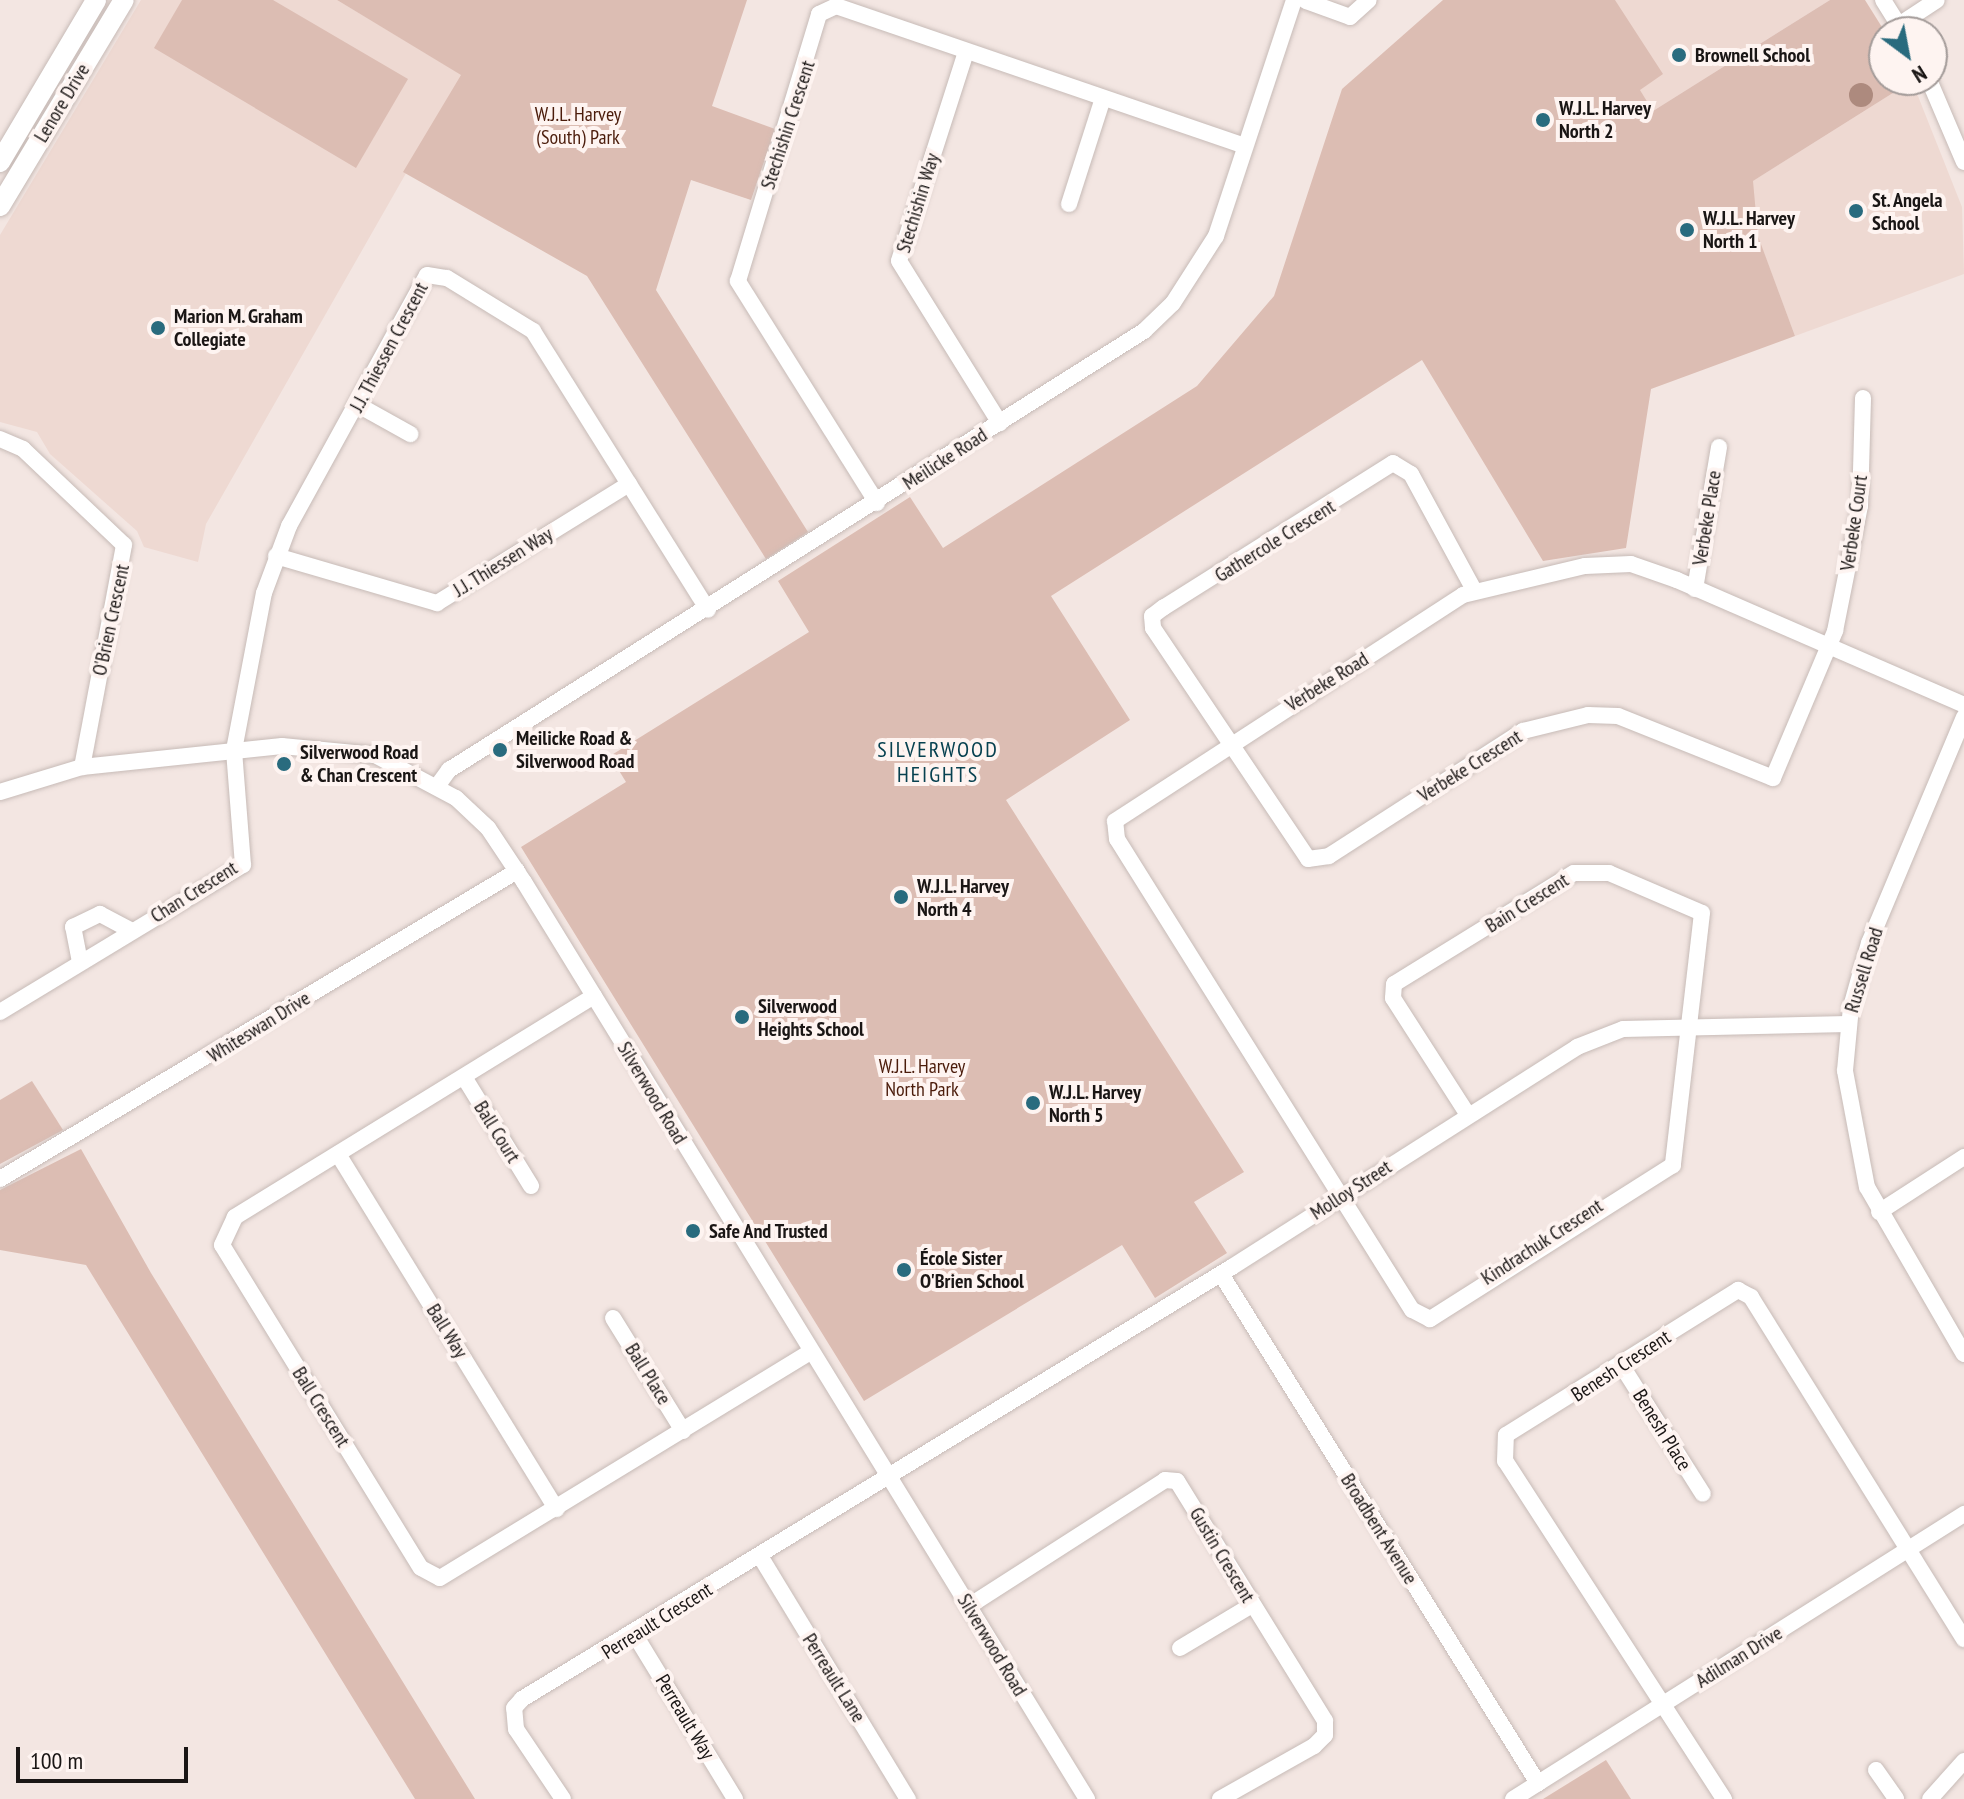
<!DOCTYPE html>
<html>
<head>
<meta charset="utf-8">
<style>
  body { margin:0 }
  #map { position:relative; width:1964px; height:1799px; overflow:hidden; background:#f3e6e2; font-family:"PT Sans Narrow",sans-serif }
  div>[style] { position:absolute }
  .built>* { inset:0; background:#eed9d2 }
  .green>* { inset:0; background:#dcbdb3 }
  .water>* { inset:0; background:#ad8a7e }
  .round { border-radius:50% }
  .roads { filter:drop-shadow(0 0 2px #c7bbb7) drop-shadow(0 0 2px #c7bbb7) }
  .minor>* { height:16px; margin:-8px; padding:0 8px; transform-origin:8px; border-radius:8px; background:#fff }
  .major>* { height:20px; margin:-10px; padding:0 10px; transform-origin:10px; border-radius:10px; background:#fff }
  .dots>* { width:22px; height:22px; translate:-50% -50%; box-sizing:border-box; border:4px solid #fef4f1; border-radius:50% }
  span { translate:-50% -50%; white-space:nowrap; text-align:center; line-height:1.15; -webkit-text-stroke:8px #fef4f1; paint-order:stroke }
  .poi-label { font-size:20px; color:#1a1615; font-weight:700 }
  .left { translate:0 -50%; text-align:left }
  .street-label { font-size:20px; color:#1a1615 }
  .park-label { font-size:20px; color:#4b1c0b }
  .neighbourhood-label { font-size:22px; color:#074150; letter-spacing:2px }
  .north { position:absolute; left:1868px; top:16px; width:80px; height:80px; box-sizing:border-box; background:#fef4f1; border:2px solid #a39b99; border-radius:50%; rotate:148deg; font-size:22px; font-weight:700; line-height:32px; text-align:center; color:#1a1615 }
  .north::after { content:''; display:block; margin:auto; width:28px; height:36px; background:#296b7e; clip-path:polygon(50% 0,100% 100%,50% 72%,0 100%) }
  .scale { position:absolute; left:16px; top:1747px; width:172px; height:36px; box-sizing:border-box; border:4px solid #1a1615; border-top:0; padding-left:10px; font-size:24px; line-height:28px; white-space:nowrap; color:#1a1615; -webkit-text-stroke:6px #fef4f1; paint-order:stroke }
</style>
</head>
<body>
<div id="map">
  <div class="built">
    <div style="clip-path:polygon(141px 0,337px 0,462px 75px,206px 524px,198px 562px,144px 547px,137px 531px,50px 454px,37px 432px,0 422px,0 235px)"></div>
    <div style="clip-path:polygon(1583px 0,1830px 0,1653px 111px)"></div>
    <div style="clip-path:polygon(1912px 81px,1962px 207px,1964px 274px,1795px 336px,1740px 189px)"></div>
  </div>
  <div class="green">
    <div style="clip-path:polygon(182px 0,273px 0,408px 79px,356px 168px,154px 48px)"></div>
    <div style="clip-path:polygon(337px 0,747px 0,712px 106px,775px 129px,751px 200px,691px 180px,656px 290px,808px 532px,766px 559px,587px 276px,403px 172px,461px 75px)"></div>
    <div style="clip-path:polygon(1443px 0,1615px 0,1663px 74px,1640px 90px,1653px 111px,1830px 0,1865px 0,1885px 32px,1884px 80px,1912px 81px,1753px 181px,1758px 236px,1795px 336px,1651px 389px,1626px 548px,1543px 561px,1422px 360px,1051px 596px,1130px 720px,1006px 800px,1244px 1172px,1194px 1202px,1227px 1253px,1155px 1298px,1122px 1245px,864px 1401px,521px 847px,626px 782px,610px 756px,809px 632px,778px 581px,910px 497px,943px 548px,1197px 386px,1274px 296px,1342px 89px)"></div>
    <div style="clip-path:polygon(32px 1081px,63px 1130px,0 1164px,0 1100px)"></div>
    <div style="clip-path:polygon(81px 1149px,151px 1273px,475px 1799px,415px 1799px,86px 1265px,0 1250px,0 1190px)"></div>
    <div style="clip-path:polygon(1606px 1760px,1631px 1799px,1543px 1799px)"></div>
  </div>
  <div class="water">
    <div class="round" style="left:1849px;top:83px;width:24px;height:24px"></div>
  </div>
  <div class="roads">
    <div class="minor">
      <div style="left:1883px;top:0;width:38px;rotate:58deg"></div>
      <div style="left:1306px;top:1px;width:47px;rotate:20deg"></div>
      <div style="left:1350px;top:17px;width:25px;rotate:-42deg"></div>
      <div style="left:1899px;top:25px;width:45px;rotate:-33.3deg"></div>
      <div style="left:965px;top:55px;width:216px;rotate:107.8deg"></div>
      <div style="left:899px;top:261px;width:191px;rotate:58.1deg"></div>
      <div style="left:1929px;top:80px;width:89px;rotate:66.9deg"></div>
      <div style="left:1069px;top:204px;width:108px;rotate:-72.2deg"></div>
      <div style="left:358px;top:405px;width:60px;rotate:29.1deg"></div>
      <div style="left:0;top:439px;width:25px;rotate:23deg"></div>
      <div style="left:23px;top:449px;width:139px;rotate:43.5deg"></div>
      <div style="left:124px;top:545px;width:226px;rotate:100.7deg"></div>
      <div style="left:877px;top:503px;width:262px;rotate:-122.1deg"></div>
      <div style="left:738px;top:281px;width:279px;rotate:-73.1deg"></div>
      <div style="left:819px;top:14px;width:19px;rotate:-25deg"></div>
      <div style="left:836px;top:6px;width:432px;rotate:18.9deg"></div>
      <div style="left:276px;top:556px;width:168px;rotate:16.3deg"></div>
      <div style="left:437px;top:603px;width:226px;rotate:-31.8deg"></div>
      <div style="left:1695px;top:589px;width:144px;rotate:-80.4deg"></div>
      <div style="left:1474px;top:590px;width:132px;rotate:-118.5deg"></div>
      <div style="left:1411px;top:474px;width:21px;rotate:-149deg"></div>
      <div style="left:1393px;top:463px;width:271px;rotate:147.8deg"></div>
      <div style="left:1164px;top:607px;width:15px;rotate:143deg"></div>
      <div style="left:1152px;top:616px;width:12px;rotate:85deg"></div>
      <div style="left:1153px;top:628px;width:278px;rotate:56.1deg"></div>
      <div style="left:1308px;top:859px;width:21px;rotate:-8deg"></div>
      <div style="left:1329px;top:856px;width:231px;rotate:-32.8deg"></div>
      <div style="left:1523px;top:731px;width:67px;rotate:-13.8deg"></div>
      <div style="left:1588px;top:715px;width:30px;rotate:2deg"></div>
      <div style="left:1618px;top:716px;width:167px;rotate:21.8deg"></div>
      <div style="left:1773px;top:778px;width:160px;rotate:-67.1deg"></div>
      <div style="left:1835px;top:631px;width:127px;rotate:-78.7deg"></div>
      <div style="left:1860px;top:506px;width:108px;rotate:-88.4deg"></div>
      <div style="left:1964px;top:717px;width:245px;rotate:112.8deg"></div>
      <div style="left:1869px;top:943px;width:66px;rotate:105.7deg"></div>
      <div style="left:1851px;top:1007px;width:64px;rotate:95.4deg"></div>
      <div style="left:1845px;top:1071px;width:118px;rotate:79.3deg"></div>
      <div style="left:1867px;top:1187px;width:193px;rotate:59.9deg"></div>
      <div style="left:438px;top:785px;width:19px;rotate:-54deg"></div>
      <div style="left:449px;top:770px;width:822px;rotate:-32.28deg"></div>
      <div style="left:1144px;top:331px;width:40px;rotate:-44deg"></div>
      <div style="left:1173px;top:303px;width:80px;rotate:-57.3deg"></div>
      <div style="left:1216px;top:236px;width:249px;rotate:-71.7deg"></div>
      <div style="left:0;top:792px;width:86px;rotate:-17deg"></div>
      <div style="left:82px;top:767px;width:201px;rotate:-6deg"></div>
      <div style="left:282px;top:746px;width:93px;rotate:5.5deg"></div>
      <div style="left:375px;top:755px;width:92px;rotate:28deg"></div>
      <div style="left:456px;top:798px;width:44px;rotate:43.2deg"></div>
      <div style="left:488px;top:828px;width:65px;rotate:56.3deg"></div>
      <div style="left:524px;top:882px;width:1076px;rotate:58.45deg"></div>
      <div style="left:80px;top:962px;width:36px;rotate:-101deg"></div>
      <div style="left:73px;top:927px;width:30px;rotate:-26deg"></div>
      <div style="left:100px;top:914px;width:36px;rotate:28deg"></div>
      <div style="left:594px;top:996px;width:422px;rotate:148.4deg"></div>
      <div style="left:235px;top:1217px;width:31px;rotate:115deg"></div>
      <div style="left:222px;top:1245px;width:379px;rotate:58.4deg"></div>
      <div style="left:421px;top:1568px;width:21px;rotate:28deg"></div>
      <div style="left:440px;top:1578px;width:434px;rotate:-31.4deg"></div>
      <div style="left:0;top:1012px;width:284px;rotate:-31.2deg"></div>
      <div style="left:243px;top:865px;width:115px;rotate:-94.5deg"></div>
      <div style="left:234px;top:750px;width:160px;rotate:-79.2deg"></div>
      <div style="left:264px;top:593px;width:72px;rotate:-69.5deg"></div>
      <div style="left:289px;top:526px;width:286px;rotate:-61.2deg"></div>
      <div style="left:427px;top:275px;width:20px;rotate:9deg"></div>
      <div style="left:447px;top:278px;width:101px;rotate:31.6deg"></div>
      <div style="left:533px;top:331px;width:329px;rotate:57.9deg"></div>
      <div style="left:464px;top:1077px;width:128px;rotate:58.4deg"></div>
      <div style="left:1468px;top:1115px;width:139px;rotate:-122.7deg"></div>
      <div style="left:1393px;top:998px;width:14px;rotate:-86deg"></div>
      <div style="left:1394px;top:984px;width:211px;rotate:-31.7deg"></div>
      <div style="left:1574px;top:873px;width:35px"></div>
      <div style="left:1609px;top:873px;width:101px;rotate:23.3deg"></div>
      <div style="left:1702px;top:913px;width:254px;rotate:96.6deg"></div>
      <div style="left:1673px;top:1165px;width:288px;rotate:147.6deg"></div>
      <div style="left:1430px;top:1319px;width:20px;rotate:-153deg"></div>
      <div style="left:1412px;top:1310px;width:556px;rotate:-122.06deg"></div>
      <div style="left:1117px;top:839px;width:18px;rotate:-96deg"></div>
      <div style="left:1115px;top:821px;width:415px;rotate:-33deg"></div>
      <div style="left:1463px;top:595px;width:125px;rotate:-13.4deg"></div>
      <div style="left:1585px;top:566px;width:46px;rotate:-2.5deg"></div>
      <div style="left:1631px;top:564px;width:49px;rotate:19.2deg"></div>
      <div style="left:1677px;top:580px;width:313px;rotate:23.5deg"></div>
      <div style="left:338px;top:1154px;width:417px;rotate:58.4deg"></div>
      <div style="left:0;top:1179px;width:602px;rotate:-30.78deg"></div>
      <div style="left:1879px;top:1212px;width:101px;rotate:-32.9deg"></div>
      <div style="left:1221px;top:1274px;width:600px;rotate:58.09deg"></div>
      <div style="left:613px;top:1318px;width:133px;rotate:58.2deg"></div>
      <div style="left:1622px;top:1366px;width:151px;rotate:57.7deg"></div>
      <div style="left:760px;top:1556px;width:285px;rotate:58.7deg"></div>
      <div style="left:969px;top:1606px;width:233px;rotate:-32.7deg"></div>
      <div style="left:1165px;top:1480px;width:12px;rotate:5deg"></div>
      <div style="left:1177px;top:1481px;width:282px;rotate:58.3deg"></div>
      <div style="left:1325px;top:1721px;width:14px;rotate:90deg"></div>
      <div style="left:1325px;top:1735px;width:16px;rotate:135deg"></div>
      <div style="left:1314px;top:1746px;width:108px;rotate:150.6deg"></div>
      <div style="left:635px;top:1635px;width:192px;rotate:58.6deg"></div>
      <div style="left:1180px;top:1648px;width:84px;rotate:-30.8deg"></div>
      <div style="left:1876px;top:1770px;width:35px;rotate:55deg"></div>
      <div style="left:563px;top:1799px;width:84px;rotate:-123.9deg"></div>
      <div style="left:516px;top:1729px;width:21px;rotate:-95deg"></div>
      <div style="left:514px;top:1708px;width:12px;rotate:-48deg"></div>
      <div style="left:522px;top:1699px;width:831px;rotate:-31.32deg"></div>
      <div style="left:1232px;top:1267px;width:409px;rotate:-32.5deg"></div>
      <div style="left:1577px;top:1047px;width:49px;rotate:-21.4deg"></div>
      <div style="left:1623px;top:1029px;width:225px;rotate:-1.3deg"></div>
      <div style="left:1513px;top:1799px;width:534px;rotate:-32.29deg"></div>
      <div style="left:1724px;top:1799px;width:403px;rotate:-122.9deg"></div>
      <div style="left:1505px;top:1461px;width:26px;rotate:-88deg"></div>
      <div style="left:1506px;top:1435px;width:274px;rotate:-32deg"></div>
      <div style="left:1738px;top:1290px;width:15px;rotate:28deg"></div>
      <div style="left:1751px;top:1297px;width:403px;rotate:58.1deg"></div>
      <div style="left:1930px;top:1799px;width:51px;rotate:-48.2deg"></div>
    </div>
    <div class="major">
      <div style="left:0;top:162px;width:188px;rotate:-59.3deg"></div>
      <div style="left:0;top:206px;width:240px;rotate:-59deg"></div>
    </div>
  </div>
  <div class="dots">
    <div style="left:1679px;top:55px;background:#296b7e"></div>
    <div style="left:1543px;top:120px;background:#296b7e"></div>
    <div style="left:1856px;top:211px;background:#296b7e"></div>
    <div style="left:1687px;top:230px;background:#296b7e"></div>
    <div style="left:158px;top:328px;background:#296b7e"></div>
    <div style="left:500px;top:750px;background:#296b7e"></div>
    <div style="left:284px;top:764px;background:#296b7e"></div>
    <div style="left:901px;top:897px;background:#296b7e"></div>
    <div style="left:742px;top:1017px;background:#296b7e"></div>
    <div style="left:1033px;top:1103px;background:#296b7e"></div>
    <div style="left:693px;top:1231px;background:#296b7e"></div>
    <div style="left:904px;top:1270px;background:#296b7e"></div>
  </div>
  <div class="poi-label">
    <span class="left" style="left:1695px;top:55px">Brownell School</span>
    <span class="left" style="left:1559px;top:120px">W.J.L. Harvey<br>North 2</span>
    <span class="left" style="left:1872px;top:212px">St. Angela<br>School</span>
    <span class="left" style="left:1703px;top:230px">W.J.L. Harvey<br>North 1</span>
    <span class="left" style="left:174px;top:328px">Marion M. Graham<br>Collegiate</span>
    <span class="left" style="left:516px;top:750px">Meilicke Road &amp;<br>Silverwood Road</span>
    <span class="left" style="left:300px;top:764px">Silverwood Road<br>&amp; Chan Crescent</span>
    <span class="left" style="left:917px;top:898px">W.J.L. Harvey<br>North 4</span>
    <span class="left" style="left:758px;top:1018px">Silverwood<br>Heights School</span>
    <span class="left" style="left:1049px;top:1104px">W.J.L. Harvey<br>North 5</span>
    <span class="left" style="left:709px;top:1231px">Safe And Trusted</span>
    <span class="left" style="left:920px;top:1270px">École Sister<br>O'Brien School</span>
  </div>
  <div class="street-label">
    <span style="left:62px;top:103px;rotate:-59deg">Lenore Drive</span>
    <span style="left:788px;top:125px;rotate:-72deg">Stechishin Crescent</span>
    <span style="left:918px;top:203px;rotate:-73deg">Stechishin Way</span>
    <span style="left:389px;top:347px;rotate:-62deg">J.J. Thiessen Crescent</span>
    <span style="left:945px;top:459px;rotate:-33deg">Meilicke Road</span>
    <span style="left:1707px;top:518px;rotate:-81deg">Verbeke Place</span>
    <span style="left:1854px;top:523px;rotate:-82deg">Verbeke Court</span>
    <span style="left:1275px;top:541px;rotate:-32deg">Gathercole Crescent</span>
    <span style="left:503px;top:562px;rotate:-32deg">J.J. Thiessen Way</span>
    <span style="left:111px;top:620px;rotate:-78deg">O'Brien Crescent</span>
    <span style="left:1327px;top:682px;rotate:-32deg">Verbeke Road</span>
    <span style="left:1470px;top:766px;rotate:-32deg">Verbeke Crescent</span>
    <span style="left:194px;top:892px;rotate:-32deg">Chan Crescent</span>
    <span style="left:1527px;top:903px;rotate:-32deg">Bain Crescent</span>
    <span style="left:1864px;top:970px;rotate:-73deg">Russell Road</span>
    <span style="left:259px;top:1027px;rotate:-32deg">Whiteswan Drive</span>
    <span style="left:652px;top:1093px;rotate:59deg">Silverwood Road</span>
    <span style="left:497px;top:1132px;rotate:58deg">Ball Court</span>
    <span style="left:1351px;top:1190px;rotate:-33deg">Molloy Street</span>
    <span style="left:1542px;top:1242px;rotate:-33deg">Kindrachuk Crescent</span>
    <span style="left:447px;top:1331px;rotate:58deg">Ball Way</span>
    <span style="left:1621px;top:1366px;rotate:-33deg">Benesh Crescent</span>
    <span style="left:648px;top:1374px;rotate:58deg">Ball Place</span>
    <span style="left:321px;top:1407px;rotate:58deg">Ball Crescent</span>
    <span style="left:1662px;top:1430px;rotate:58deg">Benesh Place</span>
    <span style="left:1379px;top:1529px;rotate:58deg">Broadbent Avenue</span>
    <span style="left:1222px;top:1555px;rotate:59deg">Gustin Crescent</span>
    <span style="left:657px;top:1621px;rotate:-32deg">Perreault Crescent</span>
    <span style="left:992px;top:1645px;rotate:59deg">Silverwood Road</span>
    <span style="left:1739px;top:1657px;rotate:-32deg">Adilman Drive</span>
    <span style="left:834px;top:1678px;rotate:58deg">Perreault Lane</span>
    <span style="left:685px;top:1717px;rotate:59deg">Perreault Way</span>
  </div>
  <div class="park-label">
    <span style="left:578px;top:126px">W.J.L. Harvey<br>(South) Park</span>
    <span style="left:922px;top:1078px">W.J.L. Harvey<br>North Park</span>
  </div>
  <div class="neighbourhood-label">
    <span style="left:938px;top:762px">SILVERWOOD<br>HEIGHTS</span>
  </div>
  <div class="north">N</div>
  <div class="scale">100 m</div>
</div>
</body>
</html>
